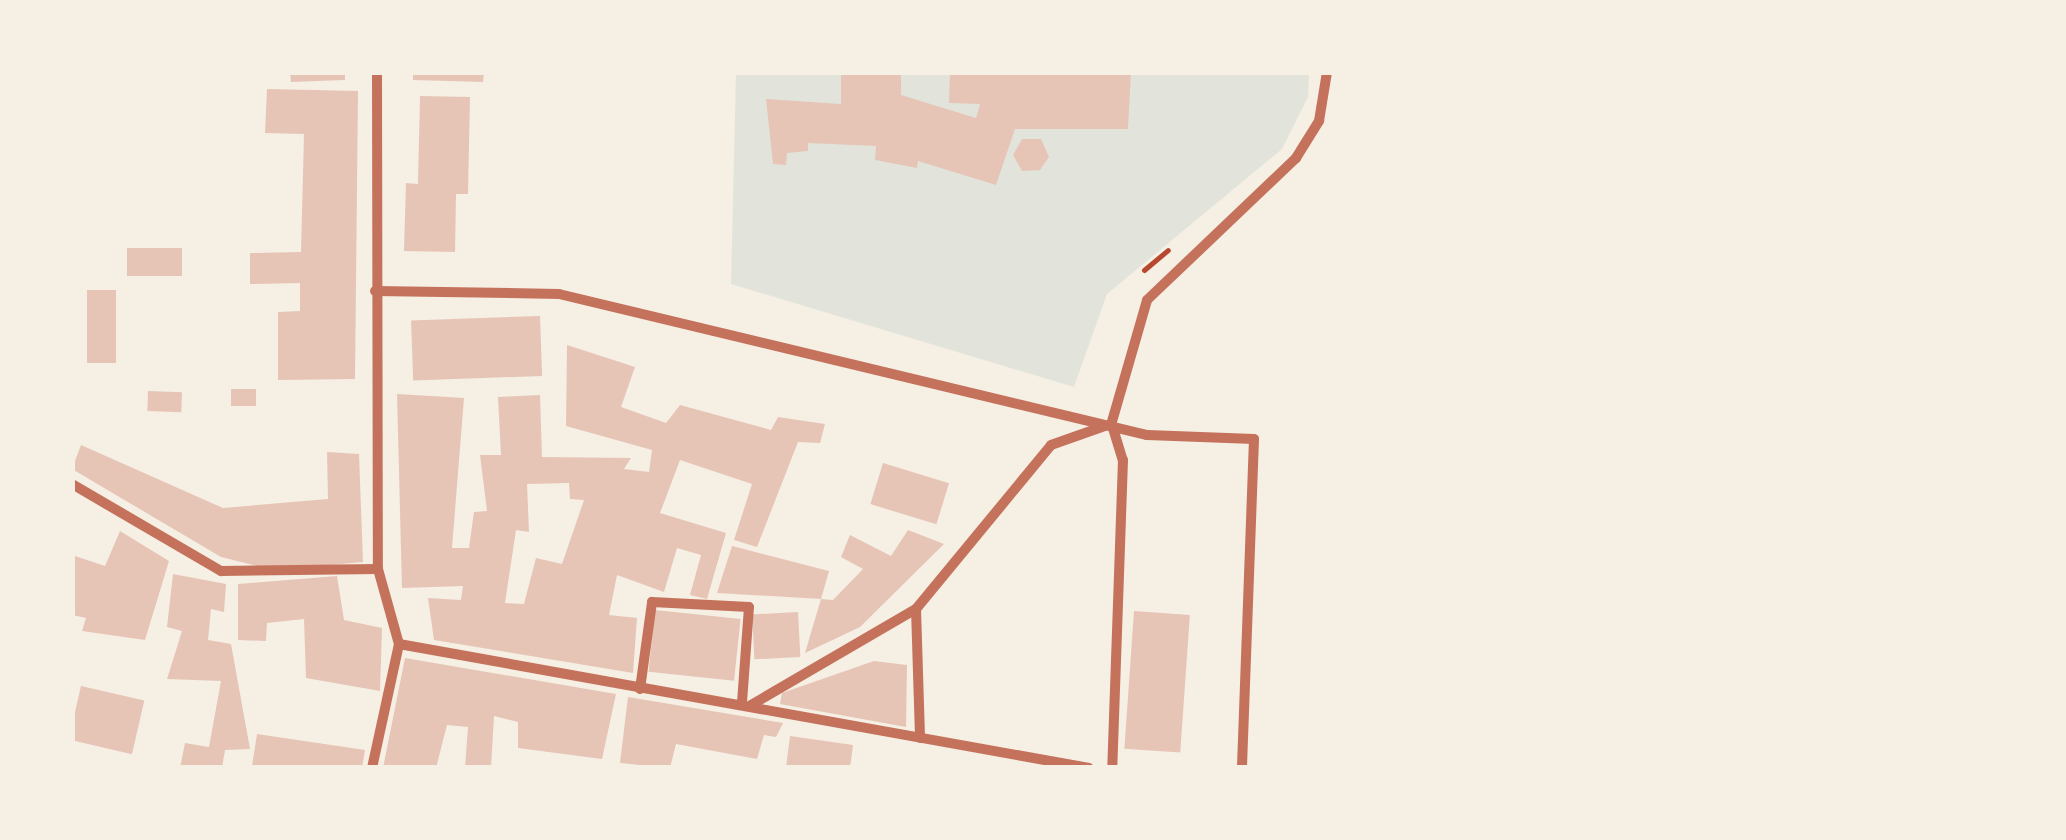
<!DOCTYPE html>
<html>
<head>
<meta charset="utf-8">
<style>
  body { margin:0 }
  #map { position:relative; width:2066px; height:840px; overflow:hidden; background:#f6efe4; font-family:"Golos Text",sans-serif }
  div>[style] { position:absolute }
  .green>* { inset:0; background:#e2e4dc }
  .building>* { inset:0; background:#e6c5b7; transform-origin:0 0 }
  .path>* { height:5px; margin:-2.5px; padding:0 2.5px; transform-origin:2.5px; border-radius:2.5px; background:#b5482f }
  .minor>* { height:10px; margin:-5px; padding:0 5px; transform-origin:5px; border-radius:5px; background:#c5725c }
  span { translate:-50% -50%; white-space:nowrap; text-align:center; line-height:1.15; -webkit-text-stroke:10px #f6efe4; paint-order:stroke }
  .frame { position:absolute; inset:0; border:75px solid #f6efe4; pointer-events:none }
</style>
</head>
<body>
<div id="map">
  <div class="green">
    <div style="clip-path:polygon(736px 73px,1309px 73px,1308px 97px,1282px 149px,1107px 294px,1074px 387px,731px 284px)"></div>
  </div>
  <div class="building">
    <div style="clip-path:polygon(290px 72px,345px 72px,345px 80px,291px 82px)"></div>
    <div style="clip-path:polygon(413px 72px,484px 72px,483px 82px,413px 80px)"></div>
    <div style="clip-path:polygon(841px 72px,901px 72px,901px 95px,976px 118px,980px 104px,949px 103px,950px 72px,1131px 72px,1128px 129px,1015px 129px,996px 185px,918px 161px,917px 168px,875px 160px,876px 146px,808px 143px,808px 151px,787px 153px,786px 165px,773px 164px,766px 99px,841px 104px)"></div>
    <div style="clip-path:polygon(267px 89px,358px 91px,355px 379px,278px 380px,278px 312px,300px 311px,300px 283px,250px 284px,250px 253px,301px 252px,304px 134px,265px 133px)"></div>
    <div style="clip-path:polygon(420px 96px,470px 97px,468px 194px,456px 194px,455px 252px,404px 251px,406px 183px,418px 184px)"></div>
    <div style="clip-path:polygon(1022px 139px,1041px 139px,1049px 157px,1040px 170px,1022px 171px,1013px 155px)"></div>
    <div style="left:127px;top:248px;width:55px;height:28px"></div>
    <div style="left:87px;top:290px;width:29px;height:73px"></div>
    <div style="left:540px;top:316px;width:60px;height:129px;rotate:88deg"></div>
    <div style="clip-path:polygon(evenodd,567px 345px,635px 367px,621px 407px,666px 423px,680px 405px,771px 430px,778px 417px,825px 424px,820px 443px,798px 442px,757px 547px,734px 540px,752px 484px,680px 460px,660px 513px,726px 533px,707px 599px,690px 595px,701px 555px,677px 548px,664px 592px,617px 575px,609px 615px,637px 618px,633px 673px,434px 640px,428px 598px,461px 600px,463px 586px,402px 588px,397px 394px,464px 398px,452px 548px,469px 548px,474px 512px,487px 511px,480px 455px,501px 455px,498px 397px,540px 395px,542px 457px,631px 458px,624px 469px,649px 472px,652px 450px,566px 426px,567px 345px,569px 483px,570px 499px,584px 500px,562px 564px,536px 558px,524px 604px,505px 603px,516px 530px,529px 532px,527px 484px,569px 483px)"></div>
    <div style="left:231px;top:389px;width:25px;height:17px"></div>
    <div style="left:148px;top:391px;width:34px;height:20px;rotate:2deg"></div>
    <div style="clip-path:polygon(81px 445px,223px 508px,328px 499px,327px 452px,359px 454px,363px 562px,273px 570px,221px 557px,72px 469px)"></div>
    <div style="left:883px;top:463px;width:69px;height:43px;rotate:17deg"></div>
    <div style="clip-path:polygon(908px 530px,944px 544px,860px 627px,805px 653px,821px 599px,833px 600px,863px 569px,841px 557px,850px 535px,891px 556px)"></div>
    <div style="clip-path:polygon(120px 531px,169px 561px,145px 640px,82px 631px,86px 618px,72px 615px,72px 555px,105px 566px)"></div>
    <div style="clip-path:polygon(732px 546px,829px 571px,821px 599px,717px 593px)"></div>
    <div style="clip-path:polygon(173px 574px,226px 584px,224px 612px,211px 609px,208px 640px,231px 644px,250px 749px,225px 750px,222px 768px,180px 768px,185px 743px,209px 747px,221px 681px,167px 679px,182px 631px,167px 627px)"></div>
    <div style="clip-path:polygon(337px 576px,344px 620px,382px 628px,380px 691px,306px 678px,304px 619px,267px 623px,266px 641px,238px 640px,238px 584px)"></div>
    <div style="left:655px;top:610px;width:86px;height:62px;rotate:6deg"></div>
    <div style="left:1134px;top:611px;width:56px;height:138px;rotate:4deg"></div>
    <div style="left:798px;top:612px;width:45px;height:46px;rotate:87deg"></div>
    <div style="clip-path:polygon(405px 658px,616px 694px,602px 759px,518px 748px,518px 722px,494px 716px,491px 768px,465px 768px,468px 727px,447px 725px,436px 768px,383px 768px)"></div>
    <div style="clip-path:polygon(874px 661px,907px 665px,906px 727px,780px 704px,782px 693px)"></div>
    <div style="left:81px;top:686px;width:65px;height:55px;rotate:13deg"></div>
    <div style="clip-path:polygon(628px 697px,783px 723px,776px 737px,764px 735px,757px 759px,676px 744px,670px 768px,620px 763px)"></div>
    <div style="clip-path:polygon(257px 734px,365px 750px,362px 768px,252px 766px)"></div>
    <div style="clip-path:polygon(790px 736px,853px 745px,850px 768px,786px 768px)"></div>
  </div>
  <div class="path">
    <div style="left:1144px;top:270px;width:31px;rotate:-40deg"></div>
  </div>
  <div class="minor">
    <div style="left:377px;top:72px;width:497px;rotate:89.9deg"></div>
    <div style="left:378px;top:569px;width:78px;rotate:74.4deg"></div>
    <div style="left:375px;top:291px;width:184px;rotate:0.9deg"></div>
    <div style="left:559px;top:294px;width:605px;rotate:13.48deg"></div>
    <div style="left:1147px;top:435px;width:107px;rotate:2.1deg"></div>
    <div style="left:1254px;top:439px;width:329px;rotate:92.1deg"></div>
    <div style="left:1111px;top:425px;width:130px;rotate:-73.9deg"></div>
    <div style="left:1147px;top:300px;width:206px;rotate:-43.6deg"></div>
    <div style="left:1296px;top:158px;width:44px;rotate:-58.1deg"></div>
    <div style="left:1319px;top:121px;width:50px;rotate:-80.7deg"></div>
    <div style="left:1112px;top:425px;width:37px;rotate:73deg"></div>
    <div style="left:1123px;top:460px;width:308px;rotate:92deg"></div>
    <div style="left:72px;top:484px;width:173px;rotate:30.3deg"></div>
    <div style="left:221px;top:571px;width:157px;rotate:-0.7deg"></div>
    <div style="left:916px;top:609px;width:129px;rotate:88.2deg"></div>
    <div style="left:399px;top:644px;width:701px;rotate:10.19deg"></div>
    <div style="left:640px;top:689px;width:88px;rotate:-82.1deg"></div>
    <div style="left:652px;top:602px;width:97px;rotate:3deg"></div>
    <div style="left:749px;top:607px;width:96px;rotate:94.2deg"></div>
    <div style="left:751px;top:705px;width:191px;rotate:-30.2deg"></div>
    <div style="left:916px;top:609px;width:212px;rotate:-50.5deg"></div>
    <div style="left:1051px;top:445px;width:57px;rotate:-19.4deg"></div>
    <div style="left:372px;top:768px;width:127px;rotate:-77.7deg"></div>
  </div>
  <div class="frame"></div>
</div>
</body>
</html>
